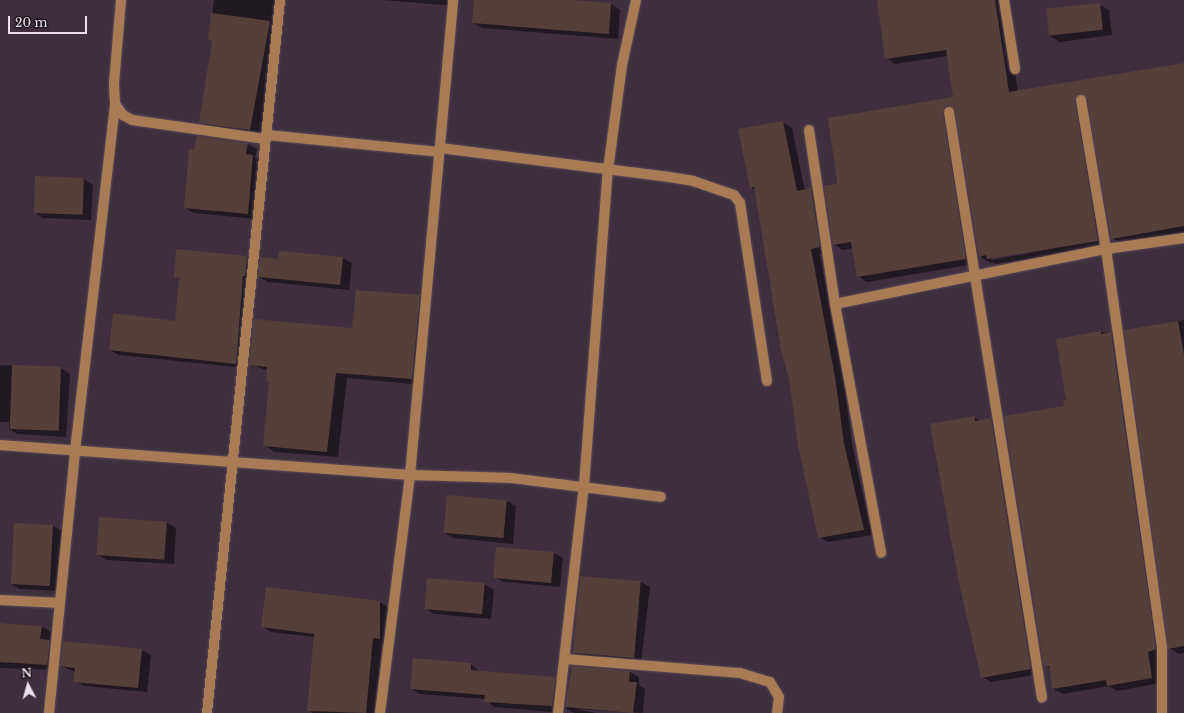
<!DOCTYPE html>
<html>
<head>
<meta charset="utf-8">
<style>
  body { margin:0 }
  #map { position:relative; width:1184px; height:713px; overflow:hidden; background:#3f2f3e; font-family:"Libre Baskerville",serif }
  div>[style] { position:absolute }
  .shadow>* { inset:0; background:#0007 }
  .building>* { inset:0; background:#553f3a; transform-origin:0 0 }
  .roads { filter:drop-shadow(0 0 1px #5a4b59) drop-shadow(0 0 1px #5a4b59) }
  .minor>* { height:10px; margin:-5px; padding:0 5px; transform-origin:5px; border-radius:5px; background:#a87b54 }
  span { translate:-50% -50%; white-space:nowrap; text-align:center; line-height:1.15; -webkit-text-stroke:3px #211a21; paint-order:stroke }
  .north { position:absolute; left:8px; top:665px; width:40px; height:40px; -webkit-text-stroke:3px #211a21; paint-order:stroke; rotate:354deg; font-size:11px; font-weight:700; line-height:16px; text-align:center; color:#eae0e9 }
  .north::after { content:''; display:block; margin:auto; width:14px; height:18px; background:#eae0e9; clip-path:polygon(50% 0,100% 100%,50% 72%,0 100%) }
  .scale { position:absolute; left:8px; top:16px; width:79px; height:18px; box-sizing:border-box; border:2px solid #eae0e9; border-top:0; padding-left:5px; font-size:12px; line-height:14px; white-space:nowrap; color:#eae0e9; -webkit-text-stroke:3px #211a21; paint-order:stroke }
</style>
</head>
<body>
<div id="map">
  <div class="shadow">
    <div style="clip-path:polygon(214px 0,283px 0,260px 135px,210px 128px,200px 122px,213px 42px,209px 40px)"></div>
    <div style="clip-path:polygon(382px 0,457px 0,456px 6px)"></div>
    <div style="clip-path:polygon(475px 0,558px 0,611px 4px,620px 10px,618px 39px,482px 28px,473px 23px)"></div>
    <div style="clip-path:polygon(evenodd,878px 0,1004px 0,1018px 92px,1184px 64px,1184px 232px,1121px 243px,1112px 238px,1089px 100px,1084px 107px,1107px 246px,997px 264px,989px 262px,979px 256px,957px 112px,952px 119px,975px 264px,867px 282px,858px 276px,853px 248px,843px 250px,834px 244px,838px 185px,954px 98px,948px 56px,895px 64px,886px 58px,878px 0,1103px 239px,992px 260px,990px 258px,1103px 239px)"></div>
    <div style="clip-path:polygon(1099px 4px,1109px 10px,1112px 35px,1060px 42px,1050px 36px)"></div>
    <div style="clip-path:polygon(783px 122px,792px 128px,805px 191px,811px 189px,820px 195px,829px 252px,820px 254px,844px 383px,853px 449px,872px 535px,828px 542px,819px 537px,755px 190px,750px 187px)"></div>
    <div style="clip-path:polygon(248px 144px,257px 149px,255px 158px,262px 161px,257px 219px,194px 213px,185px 208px)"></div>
    <div style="clip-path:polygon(36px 177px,84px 179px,93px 185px,91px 220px,43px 218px,34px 212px)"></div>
    <div style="clip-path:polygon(177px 250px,247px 257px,256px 262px,245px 368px,119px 355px,110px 350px,176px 322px,180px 280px,175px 277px)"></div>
    <div style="clip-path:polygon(343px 258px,352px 263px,349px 290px,268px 282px,259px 277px,279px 260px)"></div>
    <div style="clip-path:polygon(419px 296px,431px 303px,423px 385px,347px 378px,338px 457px,275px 452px,264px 445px,270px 382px,267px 380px,268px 371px,250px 364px,353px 329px)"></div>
    <div style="clip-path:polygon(1184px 320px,1184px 653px,1179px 654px,1169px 648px,1125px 331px)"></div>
    <div style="clip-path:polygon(1101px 332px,1111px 333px,1120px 339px,1164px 655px,1157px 658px,1161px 683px,1117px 691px,1109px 686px,1063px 694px,1053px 689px,1050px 669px,1045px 666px,1065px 406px)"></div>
    <div style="clip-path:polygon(0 365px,61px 368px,70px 374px,66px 437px,18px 434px,9px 429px,9px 422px,0 422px)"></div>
    <div style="clip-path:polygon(974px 417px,981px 421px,991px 419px,1000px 424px,1040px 674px,991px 682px,982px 677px)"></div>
    <div style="clip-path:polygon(507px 501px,516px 506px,513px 544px,454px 538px,444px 533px)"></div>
    <div style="clip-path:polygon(100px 518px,167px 523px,176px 528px,174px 564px,107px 560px,98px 555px)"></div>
    <div style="clip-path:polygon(53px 526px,62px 531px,59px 591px,20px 589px,11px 584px)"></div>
    <div style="clip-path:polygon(554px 553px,563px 558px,560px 587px,504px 582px,494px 577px)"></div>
    <div style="clip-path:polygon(641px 582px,650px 587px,641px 663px,584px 658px,575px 653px)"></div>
    <div style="clip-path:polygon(484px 584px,494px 590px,491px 619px,434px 614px,425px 608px)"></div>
    <div style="clip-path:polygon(380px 602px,389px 608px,389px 644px,382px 643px,375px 713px,313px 713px,308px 710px,315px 637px,271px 632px,262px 626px)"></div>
    <div style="clip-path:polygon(0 623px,41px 626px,51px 632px,50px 641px,59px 646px,56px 670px,0 668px)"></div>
    <div style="clip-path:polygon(142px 650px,151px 655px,147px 692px,84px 686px,75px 681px,75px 672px,61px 666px)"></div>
    <div style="clip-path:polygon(471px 664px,480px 672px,555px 678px,565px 683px,561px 713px,494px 707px,485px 699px,420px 694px,411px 689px)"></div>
    <div style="clip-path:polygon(573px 667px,630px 672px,639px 677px,639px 685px,645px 689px,643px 713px,575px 709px,596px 713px,574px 713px,566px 709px)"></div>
  </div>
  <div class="building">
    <div style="clip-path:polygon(474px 0,570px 0,611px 3px,609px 34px,472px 23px)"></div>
    <div style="clip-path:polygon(877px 0,995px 0,1009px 92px,1184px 63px,1184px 226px,1111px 239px,1087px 99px,1080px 94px,1075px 101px,1098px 241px,987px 259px,986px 255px,979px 257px,955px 111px,948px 106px,943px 113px,966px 259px,857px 277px,851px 242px,833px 245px,824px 186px,837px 184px,837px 181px,828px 118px,953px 97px,946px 50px,885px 59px)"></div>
    <div style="left:1100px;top:3px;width:27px;height:54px;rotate:84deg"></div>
    <div style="clip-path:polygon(211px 13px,270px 21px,250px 130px,199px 123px,212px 41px,208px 40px)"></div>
    <div style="clip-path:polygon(783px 121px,797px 191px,811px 188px,820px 247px,811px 249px,835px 377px,844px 443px,864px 530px,818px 538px,798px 445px,789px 379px,781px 350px,754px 187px,750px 188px,738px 129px)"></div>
    <div style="clip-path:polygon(197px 136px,248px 143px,246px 154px,253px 155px,248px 214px,184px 208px,189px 149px,194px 150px)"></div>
    <div style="left:35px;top:176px;width:49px;height:37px;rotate:2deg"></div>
    <div style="clip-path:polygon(176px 249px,247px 256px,245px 276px,243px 276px,236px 364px,109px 350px,113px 313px,175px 321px,179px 278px,174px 278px)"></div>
    <div style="clip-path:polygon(279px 251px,343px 257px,340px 285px,258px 277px,260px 257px,278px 259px)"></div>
    <div style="clip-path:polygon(356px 290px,420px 295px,412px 379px,336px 373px,327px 452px,263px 446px,269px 381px,266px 381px,267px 367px,249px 365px,254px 319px,352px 328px)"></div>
    <div style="clip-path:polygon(1178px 321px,1184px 355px,1184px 646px,1168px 649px,1124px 330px)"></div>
    <div style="clip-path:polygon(1101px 331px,1101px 334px,1111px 332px,1156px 649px,1148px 652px,1152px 678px,1107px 686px,1106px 680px,1052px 689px,1049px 666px,1044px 667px,1004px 416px,1064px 406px,1063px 400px,1066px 400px,1056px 339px)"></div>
    <div style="left:12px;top:365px;width:49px;height:64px;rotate:2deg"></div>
    <div style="clip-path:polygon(975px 416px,975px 421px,991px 418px,1031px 669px,981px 678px,959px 583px,930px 424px)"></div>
    <div style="left:447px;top:495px;width:60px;height:38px;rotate:5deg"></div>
    <div style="left:99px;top:517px;width:68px;height:38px;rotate:4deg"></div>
    <div style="left:14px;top:523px;width:39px;height:61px;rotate:3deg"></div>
    <div style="left:496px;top:547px;width:58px;height:31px;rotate:5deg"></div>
    <div style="left:580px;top:576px;width:61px;height:77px;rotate:5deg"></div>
    <div style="left:427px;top:578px;width:58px;height:31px;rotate:5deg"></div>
    <div style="clip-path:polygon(266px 587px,380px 601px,380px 639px,373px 638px,366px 713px,307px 711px,314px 634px,261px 627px)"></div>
    <div style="clip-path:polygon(0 623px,42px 626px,40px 639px,50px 640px,47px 665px,0 662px)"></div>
    <div style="clip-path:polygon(63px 641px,142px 649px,138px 688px,73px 682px,75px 668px,60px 666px)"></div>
    <div style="clip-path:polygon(413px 658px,471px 663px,471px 670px,556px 677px,552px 706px,484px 702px,485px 695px,410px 689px)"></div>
    <div style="clip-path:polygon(572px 666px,630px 671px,629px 682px,637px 682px,633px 713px,565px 707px)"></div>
  </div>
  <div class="roads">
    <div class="minor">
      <div style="left:121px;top:0;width:84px;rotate:94.8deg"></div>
      <div style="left:114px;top:84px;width:20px;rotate:87deg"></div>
      <div style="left:115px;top:104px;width:14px;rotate:54deg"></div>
      <div style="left:123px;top:115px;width:10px;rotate:29deg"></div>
      <div style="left:132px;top:120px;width:135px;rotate:8.1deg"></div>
      <div style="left:1004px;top:0;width:70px;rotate:80.9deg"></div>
      <div style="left:1081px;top:100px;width:151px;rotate:80.5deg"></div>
      <div style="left:1106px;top:249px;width:404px;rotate:82deg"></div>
      <div style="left:1162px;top:649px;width:64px;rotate:90deg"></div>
      <div style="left:949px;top:112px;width:593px;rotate:80.98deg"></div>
      <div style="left:809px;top:130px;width:176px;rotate:81.5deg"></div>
      <div style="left:835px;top:304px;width:253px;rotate:79.5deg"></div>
      <div style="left:267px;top:135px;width:173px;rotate:5.6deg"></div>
      <div style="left:440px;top:148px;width:231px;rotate:7.2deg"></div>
      <div style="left:669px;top:177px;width:24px;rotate:9deg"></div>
      <div style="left:693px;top:181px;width:43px;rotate:18.9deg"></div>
      <div style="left:734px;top:195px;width:10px;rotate:53deg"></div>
      <div style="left:740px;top:203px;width:180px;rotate:81.4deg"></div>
      <div style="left:835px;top:304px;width:277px;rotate:-11.5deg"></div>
      <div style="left:1106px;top:249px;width:79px;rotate:-8deg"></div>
      <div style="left:0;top:445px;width:411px;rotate:4.2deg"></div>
      <div style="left:410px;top:475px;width:101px;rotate:1.7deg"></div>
      <div style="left:511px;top:478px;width:151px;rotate:7.2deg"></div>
      <div style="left:0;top:600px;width:60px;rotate:2.9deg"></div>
      <div style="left:565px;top:659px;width:176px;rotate:4.6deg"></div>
      <div style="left:740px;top:673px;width:31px;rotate:17deg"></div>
      <div style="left:770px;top:682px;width:17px;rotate:59deg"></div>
      <div style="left:779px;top:697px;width:16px;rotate:97deg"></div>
      <div style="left:49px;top:713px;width:263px;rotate:-84.3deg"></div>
      <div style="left:75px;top:451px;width:349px;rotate:-83.4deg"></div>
      <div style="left:207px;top:713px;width:717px;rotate:-84.15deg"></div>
      <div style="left:380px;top:713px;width:240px;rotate:-82.8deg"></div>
      <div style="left:410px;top:475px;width:477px;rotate:-84.8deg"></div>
      <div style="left:558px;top:713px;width:228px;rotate:-83.5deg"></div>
      <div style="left:584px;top:486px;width:317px;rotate:-85.7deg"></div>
      <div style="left:608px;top:170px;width:106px;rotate:-82.4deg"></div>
      <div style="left:622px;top:65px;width:66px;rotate:-77.8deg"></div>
    </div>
  </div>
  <div class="north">N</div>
  <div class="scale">20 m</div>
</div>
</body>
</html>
